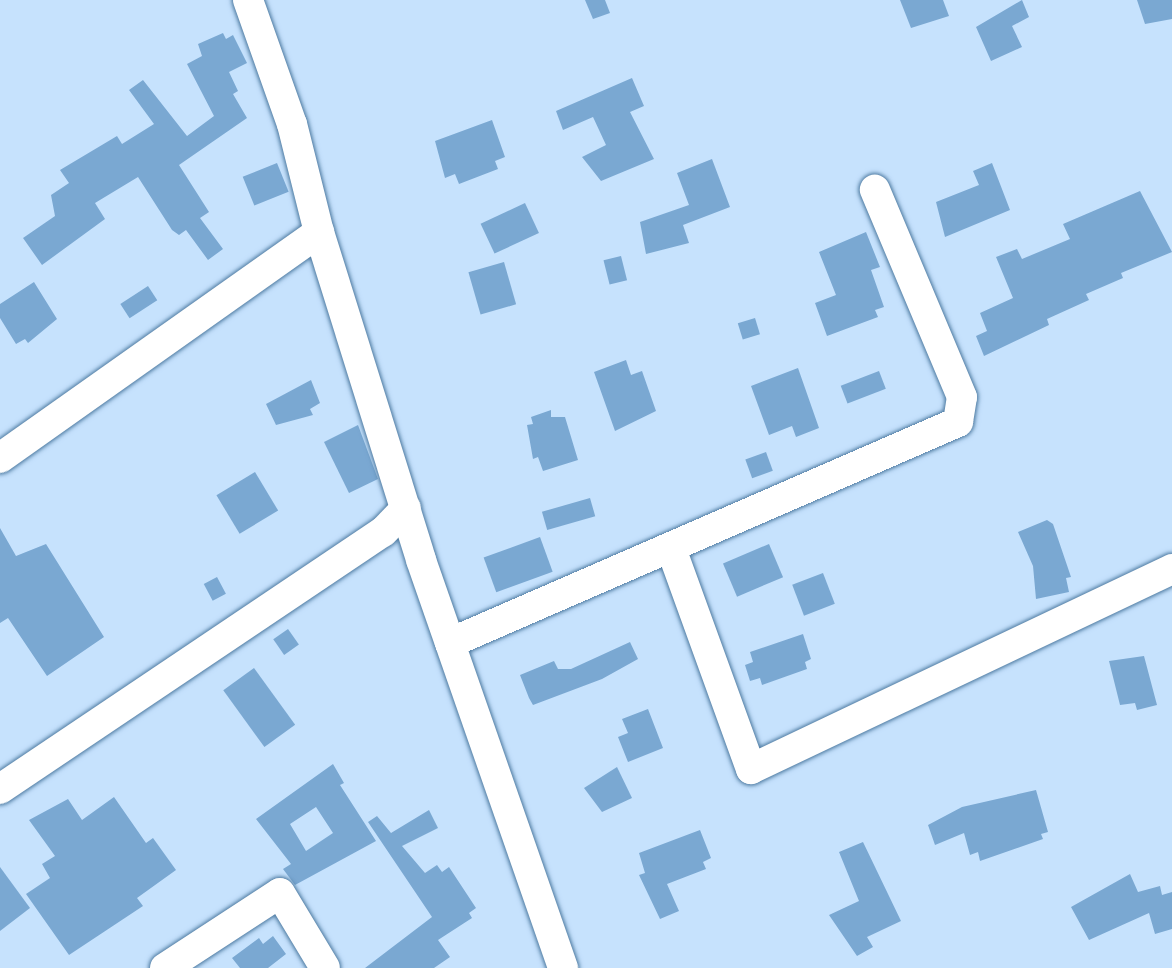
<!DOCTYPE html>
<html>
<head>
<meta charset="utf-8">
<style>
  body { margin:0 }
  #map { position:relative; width:1172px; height:968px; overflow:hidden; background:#c6e2fd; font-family:Cabin,sans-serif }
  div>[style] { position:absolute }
  .building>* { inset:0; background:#7aa8d2; transform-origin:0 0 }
  .roads { filter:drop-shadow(0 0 2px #4d7aa1) drop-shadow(0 0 2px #4d7aa1) }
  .minor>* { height:30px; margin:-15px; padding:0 15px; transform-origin:15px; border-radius:15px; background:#fff }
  span { translate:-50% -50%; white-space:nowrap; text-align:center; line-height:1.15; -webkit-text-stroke:4.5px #fff; paint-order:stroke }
</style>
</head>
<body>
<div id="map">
  <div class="building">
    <div style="clip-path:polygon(585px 0,605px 0,610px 13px,593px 19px)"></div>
    <div style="clip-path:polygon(900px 0,943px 0,949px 16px,911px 28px)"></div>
    <div style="clip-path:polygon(1022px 0,1029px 17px,1012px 26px,1022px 47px,991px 61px,976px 27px)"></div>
    <div style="clip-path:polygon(1137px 0,1172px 0,1172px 19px,1145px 24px)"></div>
    <div style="clip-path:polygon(223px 33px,226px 39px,233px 35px,247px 63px,229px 72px,238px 91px,233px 94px,247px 118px,179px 165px,209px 212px,200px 218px,223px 249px,208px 260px,186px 230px,179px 235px,172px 230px,138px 177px,95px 203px,105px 219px,42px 265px,23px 238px,55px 216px,51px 195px,69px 183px,60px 170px,117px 136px,122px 144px,154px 124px,129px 90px,143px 80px,187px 136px,214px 116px,187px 64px,202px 56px,198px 44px)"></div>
    <div style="clip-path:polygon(632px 78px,644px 106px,630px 112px,654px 159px,601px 181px,582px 157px,606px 145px,593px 117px,563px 130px,556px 111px)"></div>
    <div style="clip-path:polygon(492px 120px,505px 157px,495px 161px,498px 169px,459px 184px,455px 174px,445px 178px,435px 141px)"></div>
    <div style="clip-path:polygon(712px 159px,730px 207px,683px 225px,689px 243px,646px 254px,640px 222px,689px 205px,677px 173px)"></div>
    <div style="left:277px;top:163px;width:31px;height:37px;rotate:68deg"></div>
    <div style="clip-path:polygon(992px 163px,1010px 210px,945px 237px,936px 202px,979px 185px,973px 171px)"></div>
    <div style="clip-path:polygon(1140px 191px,1172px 252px,1121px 273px,1123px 278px,1086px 294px,1089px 300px,1047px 319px,1049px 325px,984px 356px,976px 336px,987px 331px,980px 313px,1013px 298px,996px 257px,1017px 249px,1022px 259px,1070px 239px,1063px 224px)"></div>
    <div style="left:525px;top:203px;width:33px;height:49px;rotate:65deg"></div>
    <div style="clip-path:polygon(866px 232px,880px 267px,871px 270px,884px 307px,875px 310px,878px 317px,827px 336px,815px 303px,836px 295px,819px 252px)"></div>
    <div style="left:621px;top:256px;width:25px;height:18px;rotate:76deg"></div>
    <div style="left:504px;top:262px;width:44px;height:37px;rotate:74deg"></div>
    <div style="clip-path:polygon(34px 282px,57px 319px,28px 343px,25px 339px,16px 344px,0 318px,0 304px)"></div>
    <div style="left:148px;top:286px;width:17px;height:33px;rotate:57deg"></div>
    <div style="left:755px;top:318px;width:17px;height:18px;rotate:73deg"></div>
    <div style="clip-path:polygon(626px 360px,631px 375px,642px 371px,656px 411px,615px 431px,594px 372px)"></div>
    <div style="clip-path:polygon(798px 368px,819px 428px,796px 437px,792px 426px,769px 435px,751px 386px)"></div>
    <div style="left:879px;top:371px;width:19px;height:41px;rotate:69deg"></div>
    <div style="clip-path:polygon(311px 380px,320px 403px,310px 409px,313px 415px,276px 425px,266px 404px)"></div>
    <div style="clip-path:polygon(551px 410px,551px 417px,565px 417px,578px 460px,543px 471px,538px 457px,533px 459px,527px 425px,533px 424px,531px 417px)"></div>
    <div style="clip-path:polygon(358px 425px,378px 479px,349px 493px,324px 442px)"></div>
    <div style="left:766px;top:452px;width:20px;height:22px;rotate:70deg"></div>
    <div style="left:255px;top:472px;width:45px;height:45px;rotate:59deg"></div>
    <div style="left:590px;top:498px;width:19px;height:50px;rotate:74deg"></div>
    <div style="clip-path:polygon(1047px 520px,1053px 524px,1071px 577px,1066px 578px,1069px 592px,1036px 599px,1033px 566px,1018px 532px)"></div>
    <div style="clip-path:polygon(0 528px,16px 556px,46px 544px,104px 637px,47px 676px,8px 618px,0 623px)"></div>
    <div style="left:540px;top:537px;width:37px;height:60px;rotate:70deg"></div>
    <div style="left:769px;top:544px;width:36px;height:50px;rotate:67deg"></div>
    <div style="left:823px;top:573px;width:33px;height:33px;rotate:69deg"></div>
    <div style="left:217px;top:577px;width:19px;height:15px;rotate:62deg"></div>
    <div style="left:288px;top:629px;width:19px;height:18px;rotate:55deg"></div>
    <div style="clip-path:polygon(803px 634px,811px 659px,805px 662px,807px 669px,762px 685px,760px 678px,750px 681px,745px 665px,753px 662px,750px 652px)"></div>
    <div style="clip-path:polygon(630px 642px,638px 659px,602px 679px,533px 705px,529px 698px,520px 675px,554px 661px,558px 669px,571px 669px)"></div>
    <div style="clip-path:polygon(1144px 656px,1157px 705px,1137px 710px,1135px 703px,1120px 705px,1109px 661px)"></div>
    <div style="left:254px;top:668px;width:70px;height:38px;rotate:54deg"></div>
    <div style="clip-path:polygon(648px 709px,663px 748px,628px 762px,618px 737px,628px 733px,622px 719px)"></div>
    <div style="clip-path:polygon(evenodd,333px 764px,344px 783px,340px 785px,376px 841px,295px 885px,283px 869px,291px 864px,256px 819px,333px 764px,316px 807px,333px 833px,306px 851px,290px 824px,316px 807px)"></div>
    <div style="clip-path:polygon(617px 767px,632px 798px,602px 812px,584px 788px)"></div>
    <div style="clip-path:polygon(1036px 790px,1048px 832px,1041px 834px,1043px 839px,980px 861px,978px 852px,970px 855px,964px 833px,935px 845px,928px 825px,962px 807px)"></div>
    <div style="clip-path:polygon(114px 797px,146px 843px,153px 838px,176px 870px,137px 898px,143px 906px,69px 955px,26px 894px,50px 878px,42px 864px,55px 856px,29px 820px,68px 799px,82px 820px)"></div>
    <div style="clip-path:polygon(429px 810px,438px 828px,402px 846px,425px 873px,437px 865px,442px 872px,449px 867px,476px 908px,469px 913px,472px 918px,438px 940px,450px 957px,434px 968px,365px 968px,432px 917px,368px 822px,377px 816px,391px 833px)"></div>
    <div style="clip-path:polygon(700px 830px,711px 858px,703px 862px,706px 869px,667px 884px,679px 911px,660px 919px,639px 875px,645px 873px,639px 853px)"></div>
    <div style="clip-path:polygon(863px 842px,901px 921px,867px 937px,873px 947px,857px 956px,829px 915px,859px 901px,839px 852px)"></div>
    <div style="clip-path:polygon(0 867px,30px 908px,0 931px)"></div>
    <div style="clip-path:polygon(1130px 874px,1138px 892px,1160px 886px,1162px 895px,1172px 892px,1172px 929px,1155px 934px,1149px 913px,1089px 940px,1071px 907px)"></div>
    <div style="clip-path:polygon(273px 936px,286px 954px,268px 968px,240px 968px,232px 958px,259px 938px,263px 944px)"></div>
  </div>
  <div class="roads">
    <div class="minor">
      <div style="left:248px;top:0;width:132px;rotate:70.5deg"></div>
      <div style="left:292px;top:124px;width:111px;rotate:76deg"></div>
      <div style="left:319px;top:232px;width:343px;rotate:72.7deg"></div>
      <div style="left:421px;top:560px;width:432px;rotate:70.8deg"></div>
      <div style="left:0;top:458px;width:391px;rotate:-35.3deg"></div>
      <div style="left:672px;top:551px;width:232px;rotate:70.1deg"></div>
      <div style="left:751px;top:769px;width:466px;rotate:-25.4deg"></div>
      <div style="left:450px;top:643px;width:554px;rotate:-23.51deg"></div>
      <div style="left:958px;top:422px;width:25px;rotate:-81deg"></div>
      <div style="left:962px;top:397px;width:225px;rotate:-112.8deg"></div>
      <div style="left:0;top:789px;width:461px;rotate:-33.9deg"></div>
      <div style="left:383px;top:532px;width:33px;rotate:-46deg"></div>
      <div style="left:165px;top:968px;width:137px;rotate:-33.1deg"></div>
      <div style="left:280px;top:893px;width:87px;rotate:59deg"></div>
    </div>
  </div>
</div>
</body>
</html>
